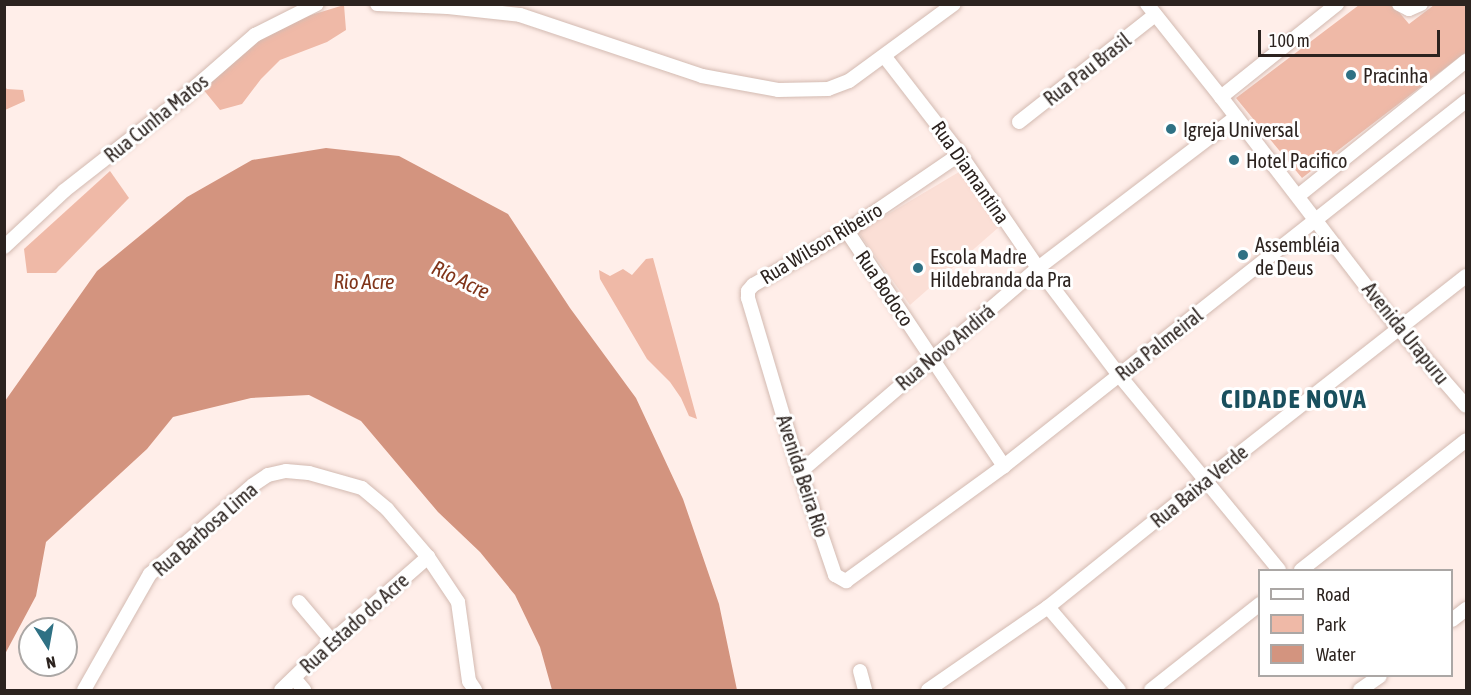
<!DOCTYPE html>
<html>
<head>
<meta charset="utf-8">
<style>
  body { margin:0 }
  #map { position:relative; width:1471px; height:695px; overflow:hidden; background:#ffeee9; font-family:"Asap Condensed",sans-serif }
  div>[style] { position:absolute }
  .built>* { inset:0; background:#fbdfd6 }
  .green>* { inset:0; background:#efb9a7 }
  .water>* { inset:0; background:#d3947f }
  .roads { filter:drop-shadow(0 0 2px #d3bab1) drop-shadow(0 0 2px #d3bab1) }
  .street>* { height:14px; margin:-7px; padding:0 7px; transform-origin:7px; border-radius:7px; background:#fff }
  .dots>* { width:16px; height:16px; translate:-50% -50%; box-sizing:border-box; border:3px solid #fff; border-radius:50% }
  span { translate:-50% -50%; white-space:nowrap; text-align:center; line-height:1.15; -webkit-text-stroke:6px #fff; paint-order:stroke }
  .street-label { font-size:20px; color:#2c231f }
  .poi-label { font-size:20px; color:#2c231f }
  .left { translate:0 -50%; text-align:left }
  .water-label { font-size:21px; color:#81351a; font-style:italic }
  .district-label { font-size:26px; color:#194f5d; font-weight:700; letter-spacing:1.5px }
  .frame { position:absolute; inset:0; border:6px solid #2c231f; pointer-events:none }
  .legend { position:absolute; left:1258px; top:569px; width:195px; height:108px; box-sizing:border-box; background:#fff; border:2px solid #aba7a5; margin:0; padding:8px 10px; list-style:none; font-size:18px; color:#2c231f }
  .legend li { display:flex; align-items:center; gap:12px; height:30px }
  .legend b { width:30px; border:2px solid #aba7a5 }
  .north { position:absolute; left:18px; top:617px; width:60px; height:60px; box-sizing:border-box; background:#fff; border:2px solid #aba7a5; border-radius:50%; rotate:169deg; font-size:16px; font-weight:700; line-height:24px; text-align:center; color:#2c231f }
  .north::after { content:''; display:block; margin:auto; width:21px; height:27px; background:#2f7184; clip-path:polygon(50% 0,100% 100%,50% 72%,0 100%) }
  .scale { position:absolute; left:1258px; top:30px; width:182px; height:27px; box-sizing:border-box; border:3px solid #2c231f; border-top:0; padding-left:8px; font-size:18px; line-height:21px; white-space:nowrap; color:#2c231f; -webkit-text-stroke:4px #fff; paint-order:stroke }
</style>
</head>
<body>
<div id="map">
  <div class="built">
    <div style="clip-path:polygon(959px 172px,999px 227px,910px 305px,858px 232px)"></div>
  </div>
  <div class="green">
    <div style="clip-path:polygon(344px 5px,346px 30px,327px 42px,280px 60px,261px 79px,242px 104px,220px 110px,202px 88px,275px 26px)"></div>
    <div style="clip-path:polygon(1359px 5px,1393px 5px,1409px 24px,1434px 5px,1466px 5px,1466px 52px,1302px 178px,1236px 98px)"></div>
    <div style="clip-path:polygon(4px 86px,7px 89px,23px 90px,25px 101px,5px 110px)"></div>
    <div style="clip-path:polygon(110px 171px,129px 198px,56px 273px,27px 273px,24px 249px)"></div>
    <div style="clip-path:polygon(653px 258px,697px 419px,689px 416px,681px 398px,670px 382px,647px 359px,600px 279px,599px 270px,610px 276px,623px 269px,632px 275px,646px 259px)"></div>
  </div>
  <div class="water">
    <div style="clip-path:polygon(326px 148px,399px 156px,508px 214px,570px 308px,636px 398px,683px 499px,719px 604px,737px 690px,552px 690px,540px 647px,515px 595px,480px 552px,438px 512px,361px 421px,309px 395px,251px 398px,173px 417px,147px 449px,46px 542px,36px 596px,5px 654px,5px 401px,97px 271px,187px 197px,252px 160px)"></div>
  </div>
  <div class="roads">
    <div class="street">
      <div style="left:377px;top:4px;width:71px;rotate:2.4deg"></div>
      <div style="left:448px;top:7px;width:72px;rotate:6.3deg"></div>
      <div style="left:520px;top:15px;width:192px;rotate:18.5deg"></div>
      <div style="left:702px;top:76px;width:77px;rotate:10.4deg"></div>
      <div style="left:778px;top:90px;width:50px;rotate:-1.1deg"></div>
      <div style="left:828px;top:89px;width:22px;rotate:-21deg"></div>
      <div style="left:849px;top:81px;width:130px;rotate:-36.3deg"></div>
      <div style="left:1147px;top:4px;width:119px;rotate:51.5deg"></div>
      <div style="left:1221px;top:97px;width:291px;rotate:52.5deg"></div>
      <div style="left:1398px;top:328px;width:103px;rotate:48.9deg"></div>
      <div style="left:1399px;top:4px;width:11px;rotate:27deg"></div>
      <div style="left:1409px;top:9px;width:13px;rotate:-23deg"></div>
      <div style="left:885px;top:57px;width:123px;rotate:52.3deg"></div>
      <div style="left:960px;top:154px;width:138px;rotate:55.6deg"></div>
      <div style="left:1038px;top:268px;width:134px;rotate:52.9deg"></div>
      <div style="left:1119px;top:375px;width:252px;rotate:50.6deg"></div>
      <div style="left:1221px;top:97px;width:149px;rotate:-38.7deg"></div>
      <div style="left:1019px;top:122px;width:173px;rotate:-38.2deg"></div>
      <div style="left:960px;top:154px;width:137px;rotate:145.7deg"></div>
      <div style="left:847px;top:231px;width:108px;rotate:150.1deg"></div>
      <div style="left:753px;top:285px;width:8px;rotate:130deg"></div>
      <div style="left:748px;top:291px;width:7px;rotate:90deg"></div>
      <div style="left:748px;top:298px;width:182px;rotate:73.4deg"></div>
      <div style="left:800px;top:472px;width:109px;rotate:71.2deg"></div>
      <div style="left:835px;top:575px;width:13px;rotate:29deg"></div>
      <div style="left:846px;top:581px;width:195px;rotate:-36deg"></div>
      <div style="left:1004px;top:466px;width:589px;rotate:-38.31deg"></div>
      <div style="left:1298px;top:196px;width:216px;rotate:-38.8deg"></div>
      <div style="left:847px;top:231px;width:283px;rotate:56.3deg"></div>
      <div style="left:4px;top:247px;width:82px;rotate:-43deg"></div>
      <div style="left:64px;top:191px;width:154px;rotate:-38.1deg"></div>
      <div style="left:185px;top:96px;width:93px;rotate:-41.1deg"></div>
      <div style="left:255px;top:35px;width:69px;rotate:-26.6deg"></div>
      <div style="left:800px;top:472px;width:313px;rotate:-40.6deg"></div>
      <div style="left:1038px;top:268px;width:249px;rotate:-37.3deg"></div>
      <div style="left:1301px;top:570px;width:210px;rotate:-38.2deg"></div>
      <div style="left:299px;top:602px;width:51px;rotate:49.8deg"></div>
      <div style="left:1048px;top:607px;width:109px;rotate:49.5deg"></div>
      <div style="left:1452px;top:620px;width:18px;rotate:-38deg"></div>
      <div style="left:860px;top:671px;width:20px;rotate:75deg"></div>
      <div style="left:294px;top:678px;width:16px;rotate:50deg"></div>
      <div style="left:84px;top:690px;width:133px;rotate:-60.4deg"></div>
      <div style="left:150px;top:574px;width:136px;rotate:-40.8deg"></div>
      <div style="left:253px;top:485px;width:18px;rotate:-34deg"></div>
      <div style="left:268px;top:475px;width:18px;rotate:-13deg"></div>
      <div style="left:286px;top:471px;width:23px;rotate:5deg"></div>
      <div style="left:309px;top:473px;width:55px;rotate:15.8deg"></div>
      <div style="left:362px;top:488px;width:33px;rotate:40deg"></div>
      <div style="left:387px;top:509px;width:63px;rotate:49.5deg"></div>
      <div style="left:428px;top:557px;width:54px;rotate:56.3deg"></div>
      <div style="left:458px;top:602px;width:80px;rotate:82.1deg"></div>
      <div style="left:469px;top:681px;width:11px;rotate:56deg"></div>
      <div style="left:281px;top:690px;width:71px;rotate:-43.9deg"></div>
      <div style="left:332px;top:641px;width:128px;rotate:-41.2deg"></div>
      <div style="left:928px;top:690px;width:146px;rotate:-34.7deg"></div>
      <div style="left:1048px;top:607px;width:204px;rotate:-38.8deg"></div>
      <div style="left:1207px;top:479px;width:329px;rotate:-38.1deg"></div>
      <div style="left:1151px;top:690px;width:139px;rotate:-38.3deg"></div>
      <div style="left:1360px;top:690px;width:24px;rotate:-35deg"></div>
    </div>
  </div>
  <div class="dots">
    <div style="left:1351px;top:75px;background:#2f7184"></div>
    <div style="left:1171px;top:129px;background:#2f7184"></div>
    <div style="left:1234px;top:160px;background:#2f7184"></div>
    <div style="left:1243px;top:255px;background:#2f7184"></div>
    <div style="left:918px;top:268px;background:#2f7184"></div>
  </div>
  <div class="street-label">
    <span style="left:1087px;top:69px;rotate:-38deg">Rua Pau Brasil</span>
    <span style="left:156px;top:118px;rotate:-39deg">Rua Cunha Matos</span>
    <span style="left:971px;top:172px;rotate:55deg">Rua Diamantina</span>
    <span style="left:821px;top:243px;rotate:-31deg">Rua Wilson Ribeiro</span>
    <span style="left:885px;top:288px;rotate:56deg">Rua Bodoco</span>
    <span style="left:1406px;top:333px;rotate:51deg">Avenida Urapuru</span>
    <span style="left:1159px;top:344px;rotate:-38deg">Rua Palmeiral</span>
    <span style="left:945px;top:347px;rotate:-40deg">Rua Novo Andirá</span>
    <span style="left:803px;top:476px;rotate:72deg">Avenida Beira Rio</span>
    <span style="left:1199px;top:486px;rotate:-39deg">Rua Baixa Verde</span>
    <span style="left:205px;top:529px;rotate:-41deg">Rua Barbosa Lima</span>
    <span style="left:354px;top:623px;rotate:-42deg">Rua Estado do Acre</span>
  </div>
  <div class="poi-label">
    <span class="left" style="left:1363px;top:75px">Pracinha</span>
    <span class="left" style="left:1183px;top:129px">Igreja Universal</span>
    <span class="left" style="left:1246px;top:160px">Hotel Pacifico</span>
    <span class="left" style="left:1255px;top:256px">Assembléia<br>de Deus</span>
    <span class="left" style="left:930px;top:268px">Escola Madre<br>Hildebranda da Pra</span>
  </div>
  <div class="water-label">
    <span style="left:461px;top:279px;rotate:26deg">Río Acre</span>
    <span style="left:364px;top:281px">Rio Acre</span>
  </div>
  <div class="district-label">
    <span style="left:1294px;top:400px">CIDADE NOVA</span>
  </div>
  <div class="frame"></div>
  <ul class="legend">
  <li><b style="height:8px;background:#fff"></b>Road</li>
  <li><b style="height:16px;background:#efb9a7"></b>Park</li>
  <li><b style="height:16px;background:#d3947f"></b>Water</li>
  </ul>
  <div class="north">N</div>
  <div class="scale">100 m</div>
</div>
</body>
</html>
